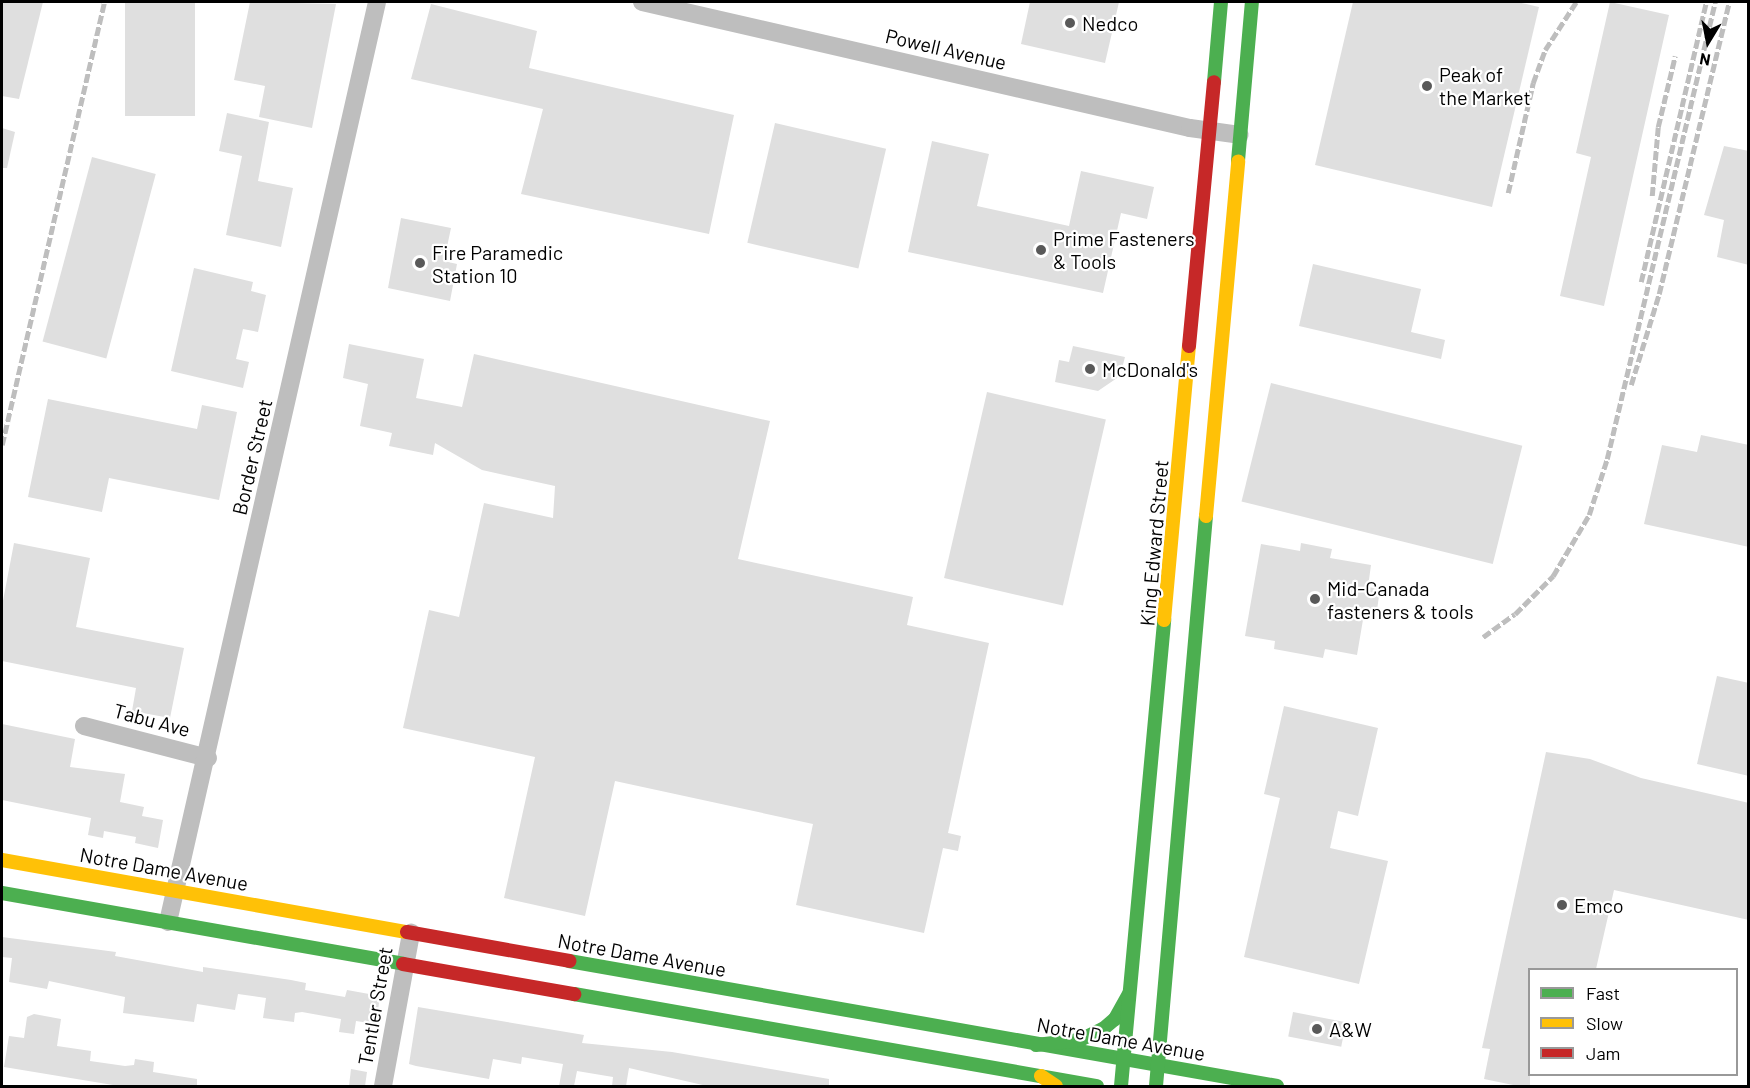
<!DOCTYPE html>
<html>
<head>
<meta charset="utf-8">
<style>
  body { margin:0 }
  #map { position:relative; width:1750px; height:1088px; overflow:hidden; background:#fff; font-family:Barlow,sans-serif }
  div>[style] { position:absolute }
  .building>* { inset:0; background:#dfdfdf; transform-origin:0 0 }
  .street>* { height:18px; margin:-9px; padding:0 9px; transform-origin:9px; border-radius:9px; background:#bebebe }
  .fast>* { height:14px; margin:-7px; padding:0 7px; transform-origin:7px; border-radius:7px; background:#4caf50 }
  .slow>* { height:14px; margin:-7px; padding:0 7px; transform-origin:7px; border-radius:7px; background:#ffc107 }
  .jam>* { height:14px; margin:-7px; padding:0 7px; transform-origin:7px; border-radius:7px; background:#c62828 }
  .rail>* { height:4.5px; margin-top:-2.25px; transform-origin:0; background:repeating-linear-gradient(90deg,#bebebe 0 9px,transparent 0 12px) }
  .dots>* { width:16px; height:16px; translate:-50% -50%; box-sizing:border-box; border:3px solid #fff; border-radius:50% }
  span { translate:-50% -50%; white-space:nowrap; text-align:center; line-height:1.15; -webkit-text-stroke:4.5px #fff; paint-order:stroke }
  .poi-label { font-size:20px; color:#000 }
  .left { translate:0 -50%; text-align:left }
  .street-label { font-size:20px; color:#000 }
  .frame { position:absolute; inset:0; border:3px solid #000; pointer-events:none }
  .legend { position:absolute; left:1528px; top:968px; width:210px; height:108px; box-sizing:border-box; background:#fff; border:2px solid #999; margin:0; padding:8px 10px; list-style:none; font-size:18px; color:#000 }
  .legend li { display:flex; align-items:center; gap:12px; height:30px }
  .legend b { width:30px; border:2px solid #999 }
  .north { position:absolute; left:1678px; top:12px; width:60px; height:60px; -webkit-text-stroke:4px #fff; paint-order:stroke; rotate:190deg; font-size:16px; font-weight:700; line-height:24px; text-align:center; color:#000 }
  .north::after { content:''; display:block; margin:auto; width:21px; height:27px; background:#000; clip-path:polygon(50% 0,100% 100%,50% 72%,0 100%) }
</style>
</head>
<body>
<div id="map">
  <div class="building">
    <div style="clip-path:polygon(2px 2px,43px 2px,19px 99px,2px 96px)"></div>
    <div style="left:125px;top:2px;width:70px;height:114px"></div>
    <div style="clip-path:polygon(250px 2px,336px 4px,312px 128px,259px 117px,265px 86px,234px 80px)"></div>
    <div style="clip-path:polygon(1030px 2px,1119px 2px,1105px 63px,1021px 44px)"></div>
    <div style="clip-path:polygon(1353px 2px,1517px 2px,1539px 7px,1492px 207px,1315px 165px)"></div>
    <div style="clip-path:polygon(1610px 2px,1669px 15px,1604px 306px,1560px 296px,1591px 157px,1576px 153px)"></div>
    <div style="clip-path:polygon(431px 4px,537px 31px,529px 68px,734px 115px,709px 234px,521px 194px,543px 109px,411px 79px)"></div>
    <div style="clip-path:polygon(227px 113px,269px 122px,258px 181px,293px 188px,281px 247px,226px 235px,242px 156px,219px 151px)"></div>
    <div style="left:775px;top:123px;width:114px;height:123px;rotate:13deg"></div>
    <div style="clip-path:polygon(2px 128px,15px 132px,7px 168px,2px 168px)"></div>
    <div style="clip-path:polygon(932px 141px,989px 154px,977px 206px,1069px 226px,1081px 171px,1154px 187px,1147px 219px,1121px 213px,1103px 293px,908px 252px)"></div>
    <div style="clip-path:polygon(1724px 146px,1749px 151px,1749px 265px,1717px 257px,1724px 220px,1704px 215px)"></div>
    <div style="left:92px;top:157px;width:66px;height:191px;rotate:15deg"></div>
    <div style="clip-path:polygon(401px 218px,451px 228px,444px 261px,457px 264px,450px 301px,388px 288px)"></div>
    <div style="clip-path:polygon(1313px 264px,1421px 289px,1411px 332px,1445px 340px,1441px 359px,1299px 326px)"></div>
    <div style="clip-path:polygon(194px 268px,253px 282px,251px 291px,266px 295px,258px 332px,243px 329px,236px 359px,249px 362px,243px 388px,171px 371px)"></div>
    <div style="clip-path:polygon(349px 344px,424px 359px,416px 398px,462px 407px,474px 354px,770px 421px,738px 559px,913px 597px,907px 625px,989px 643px,948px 833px,961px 836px,958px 851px,943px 848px,924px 933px,796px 905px,813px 824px,615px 781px,585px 916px,504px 898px,535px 757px,403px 728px,429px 610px,459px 617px,484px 503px,553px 518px,555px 486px,482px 470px,435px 443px,433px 455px,389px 446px,392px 433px,360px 426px,368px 384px,343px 378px)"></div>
    <div style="clip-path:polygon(1073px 346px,1125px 357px,1120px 376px,1098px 391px,1055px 382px,1059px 360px,1069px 362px)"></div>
    <div style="left:1271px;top:383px;width:259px;height:122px;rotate:14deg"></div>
    <div style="left:987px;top:392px;width:122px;height:191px;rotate:13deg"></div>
    <div style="clip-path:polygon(48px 399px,197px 429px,202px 405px,237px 412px,219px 500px,109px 478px,102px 512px,28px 497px)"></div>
    <div style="clip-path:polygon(1701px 435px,1749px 445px,1749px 547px,1644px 524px,1662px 445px,1697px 452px)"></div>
    <div style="clip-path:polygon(14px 543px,90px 558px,76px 627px,184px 648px,170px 718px,132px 711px,136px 688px,2px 661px,2px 606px)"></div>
    <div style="clip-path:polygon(1301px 543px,1332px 549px,1330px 558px,1371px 565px,1368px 587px,1380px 589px,1377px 610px,1365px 608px,1357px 655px,1325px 649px,1323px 658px,1274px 649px,1275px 641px,1245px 636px,1261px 544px,1300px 551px)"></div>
    <div style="clip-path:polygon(1717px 676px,1749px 683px,1749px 776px,1697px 764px)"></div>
    <div style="clip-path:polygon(1284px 706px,1378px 728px,1358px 816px,1338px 811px,1330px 848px,1388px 861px,1359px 984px,1244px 957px,1280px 798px,1264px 794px)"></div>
    <div style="clip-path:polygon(2px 724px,75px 739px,70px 767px,125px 774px,120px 802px,144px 807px,142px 816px,163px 820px,158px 848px,135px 843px,136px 837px,104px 831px,103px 838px,88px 835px,91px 818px,2px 800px)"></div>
    <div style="clip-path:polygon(1546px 752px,1590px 759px,1641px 778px,1749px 803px,1749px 920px,1614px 890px,1596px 969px,1530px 969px,1530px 1086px,1518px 1086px,1484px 1079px,1490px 1049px,1482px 1048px)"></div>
    <div style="clip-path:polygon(2px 937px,116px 952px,115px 956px,203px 972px,203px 967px,291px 980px,306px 983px,305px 990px,345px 997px,347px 990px,380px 996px,376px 1024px,356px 1021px,354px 1034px,339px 1032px,341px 1019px,302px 1012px,295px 1013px,294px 1022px,263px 1018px,266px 998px,238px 994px,235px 1010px,197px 1004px,194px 1022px,123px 1013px,125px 997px,49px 981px,47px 989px,9px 982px,12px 958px,2px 957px)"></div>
    <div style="clip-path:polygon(418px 1007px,584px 1035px,582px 1043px,672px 1052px,829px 1079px,829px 1086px,707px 1086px,629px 1068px,626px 1086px,612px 1086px,613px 1077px,577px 1071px,574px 1086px,559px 1086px,563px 1064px,522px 1057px,521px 1064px,493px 1059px,489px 1079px,416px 1066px,409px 1064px)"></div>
    <div style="left:1293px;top:1012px;width:54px;height:25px;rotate:11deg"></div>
    <div style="clip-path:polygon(34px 1014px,61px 1019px,57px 1046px,91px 1051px,90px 1061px,125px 1066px,134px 1065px,135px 1059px,154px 1062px,153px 1072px,197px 1079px,197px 1086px,119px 1086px,4px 1067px,9px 1036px,24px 1038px,27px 1017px)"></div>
    <div style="clip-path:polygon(351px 1069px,367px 1072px,365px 1086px,349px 1086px)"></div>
  </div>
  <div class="street">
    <div style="left:642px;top:2px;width:562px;rotate:12.95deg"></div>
    <div style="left:1190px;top:128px;width:50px;rotate:8deg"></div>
    <div style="left:84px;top:726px;width:128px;rotate:14.5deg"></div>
    <div style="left:168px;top:922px;width:943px;rotate:-77.2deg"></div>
    <div style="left:383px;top:1086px;width:156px;rotate:-79.6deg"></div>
  </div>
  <div class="fast">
    <div style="left:1214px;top:82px;width:80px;rotate:-85deg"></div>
    <div style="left:1238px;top:161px;width:160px;rotate:-85deg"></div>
    <div style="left:2px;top:893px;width:407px;rotate:10deg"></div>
    <div style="left:569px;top:961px;width:719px;rotate:10.01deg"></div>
    <div style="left:574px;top:994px;width:531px;rotate:9.98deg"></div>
    <div style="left:1036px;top:1045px;width:44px;rotate:-6.5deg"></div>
    <div style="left:1080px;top:1040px;width:25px;rotate:-26deg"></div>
    <div style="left:1103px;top:1029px;width:16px;rotate:-40deg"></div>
    <div style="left:1115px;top:1019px;width:29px;rotate:-61deg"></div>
    <div style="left:1121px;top:1086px;width:468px;rotate:-84.7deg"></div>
    <div style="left:1156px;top:1086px;width:572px;rotate:-84.99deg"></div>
  </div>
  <div class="slow">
    <div style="left:1206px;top:516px;width:356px;rotate:-84.8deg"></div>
    <div style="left:1164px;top:620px;width:275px;rotate:-84.8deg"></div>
    <div style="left:2px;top:860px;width:411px;rotate:10.1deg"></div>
    <div style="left:1041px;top:1076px;width:18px;rotate:34deg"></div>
  </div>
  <div class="jam">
    <div style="left:1189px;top:346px;width:265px;rotate:-84.6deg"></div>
    <div style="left:407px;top:932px;width:165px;rotate:10.1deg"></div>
    <div style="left:403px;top:964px;width:174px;rotate:10deg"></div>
  </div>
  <div class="rail">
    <div style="left:1508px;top:193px;width:113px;rotate:-77.2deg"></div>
    <div style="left:1533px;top:83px;width:35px;rotate:-70deg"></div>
    <div style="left:1545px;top:50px;width:57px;rotate:-57.1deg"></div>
    <div style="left:1652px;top:196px;width:69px;rotate:-85deg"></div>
    <div style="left:1658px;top:127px;width:73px;rotate:-76.5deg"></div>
    <div style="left:1641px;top:282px;width:287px;rotate:-76.9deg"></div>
    <div style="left:1631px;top:385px;width:95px;rotate:-72.9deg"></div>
    <div style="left:1659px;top:294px;width:300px;rotate:-76.5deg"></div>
    <div style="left:2px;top:445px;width:455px;rotate:-77deg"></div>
    <div style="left:1483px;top:637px;width:39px;rotate:-36deg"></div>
    <div style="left:1515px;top:614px;width:54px;rotate:-45deg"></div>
    <div style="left:1553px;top:576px;width:71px;rotate:-59.5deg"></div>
    <div style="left:1589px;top:515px;width:59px;rotate:-72.2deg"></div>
    <div style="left:1607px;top:459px;width:470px;rotate:-76.7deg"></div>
  </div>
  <div class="dots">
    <div style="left:1070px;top:23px;background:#595959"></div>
    <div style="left:1427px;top:86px;background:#595959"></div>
    <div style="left:1041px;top:250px;background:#595959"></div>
    <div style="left:420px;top:263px;background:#595959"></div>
    <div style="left:1090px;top:369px;background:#595959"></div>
    <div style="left:1315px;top:599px;background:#595959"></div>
    <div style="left:1562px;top:905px;background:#595959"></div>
    <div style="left:1317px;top:1029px;background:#595959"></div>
  </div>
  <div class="poi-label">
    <span class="left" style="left:1082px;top:23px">Nedco</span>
    <span class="left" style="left:1439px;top:86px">Peak of<br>the Market</span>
    <span class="left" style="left:1053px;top:250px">Prime Fasteners<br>&amp; Tools</span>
    <span class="left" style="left:432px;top:264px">Fire Paramedic<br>Station 10</span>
    <span class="left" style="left:1102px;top:369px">McDonald's</span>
    <span class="left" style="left:1327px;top:600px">Mid-Canada<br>fasteners &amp; tools</span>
    <span class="left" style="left:1574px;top:905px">Emco</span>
    <span class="left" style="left:1329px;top:1029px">A&amp;W</span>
  </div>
  <div class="street-label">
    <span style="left:946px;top:49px;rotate:13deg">Powell Avenue</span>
    <span style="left:252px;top:457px;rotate:-77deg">Border Street</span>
    <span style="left:1154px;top:543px;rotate:-85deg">King Edward Street</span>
    <span style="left:152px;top:720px;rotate:15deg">Tabu Ave</span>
    <span style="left:164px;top:869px;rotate:10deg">Notre Dame Avenue</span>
    <span style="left:642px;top:955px;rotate:10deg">Notre Dame Avenue</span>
    <span style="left:375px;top:1006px;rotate:-80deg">Tentler Street</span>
    <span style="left:1121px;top:1039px;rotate:10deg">Notre Dame Avenue</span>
  </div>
  <div class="frame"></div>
  <ul class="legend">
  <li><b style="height:8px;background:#4caf50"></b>Fast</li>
  <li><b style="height:8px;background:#ffc107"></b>Slow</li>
  <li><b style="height:8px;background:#c62828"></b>Jam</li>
  </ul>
  <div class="north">N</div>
</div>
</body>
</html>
